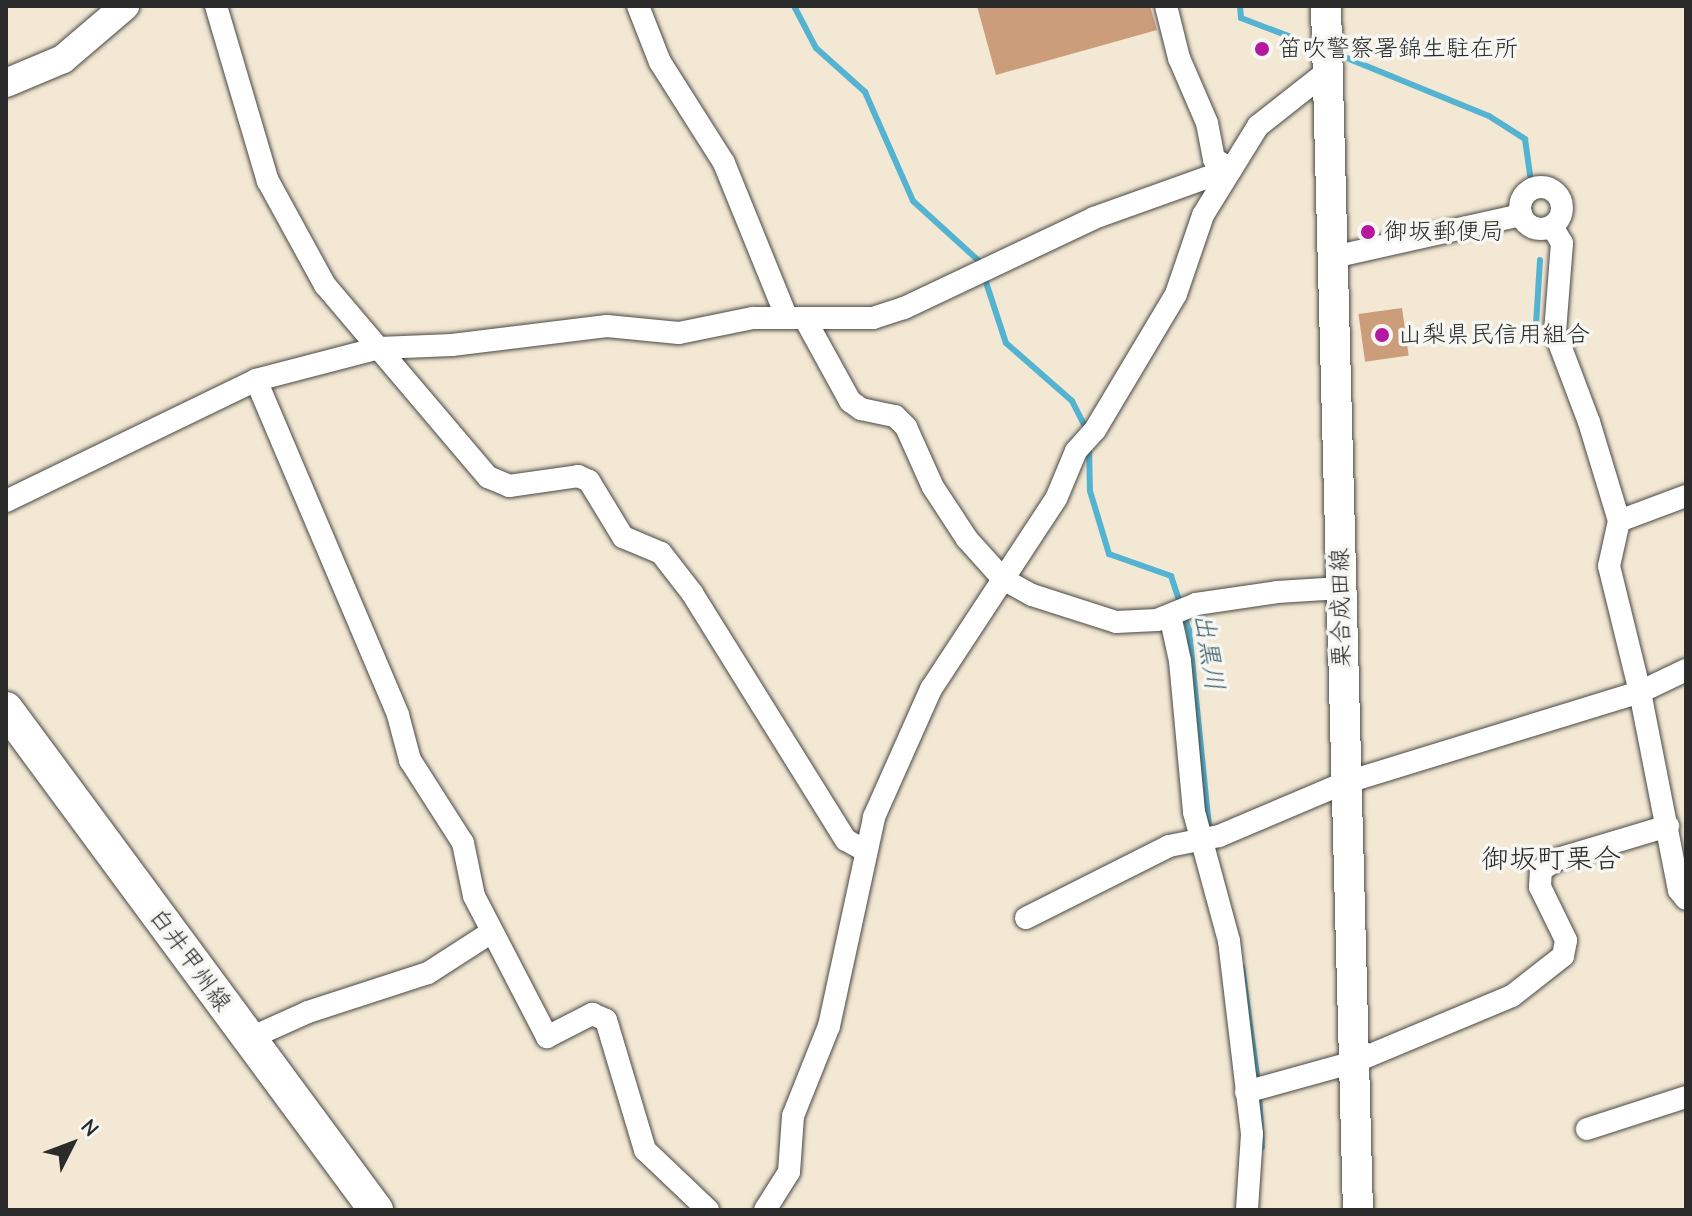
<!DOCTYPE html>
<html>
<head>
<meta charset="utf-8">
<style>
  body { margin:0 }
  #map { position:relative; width:1692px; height:1216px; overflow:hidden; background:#f2e8d3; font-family:"Comic Neue","Klee One",sans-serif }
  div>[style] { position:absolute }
  .stream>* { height:6px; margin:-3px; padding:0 3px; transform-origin:3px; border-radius:3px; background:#53b3d1 }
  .building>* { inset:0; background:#cc9d7a; transform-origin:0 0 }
  .roads { filter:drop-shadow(0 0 2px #494744) drop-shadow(0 0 2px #494744) }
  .minor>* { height:22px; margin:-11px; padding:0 11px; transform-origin:11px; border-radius:11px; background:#fff }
  .minor>.ring { margin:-11px; padding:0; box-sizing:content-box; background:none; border:22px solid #fff; border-radius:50% }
  .tertiary>* { height:28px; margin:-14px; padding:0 14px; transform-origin:14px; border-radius:14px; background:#fff }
  .secondary>* { height:30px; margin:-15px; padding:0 15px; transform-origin:15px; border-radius:15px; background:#fff }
  .primary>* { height:34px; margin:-17px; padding:0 17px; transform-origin:17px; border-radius:17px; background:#fff }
  .dots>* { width:22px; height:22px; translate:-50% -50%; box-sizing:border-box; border:4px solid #f6f6f2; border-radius:50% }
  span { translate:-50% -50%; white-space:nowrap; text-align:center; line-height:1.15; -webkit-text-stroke:7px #f6f6f2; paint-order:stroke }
  .poi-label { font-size:24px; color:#2b2b2b }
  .left { translate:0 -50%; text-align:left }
  .street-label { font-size:24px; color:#2b2b2b }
  .water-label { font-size:26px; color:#395b65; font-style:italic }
  .quarter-label { font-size:28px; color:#2b2b2b }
  .frame { position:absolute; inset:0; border:8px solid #2b2b2b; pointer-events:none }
  .north { position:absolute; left:32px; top:1104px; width:80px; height:80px; -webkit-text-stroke:6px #f6f6f2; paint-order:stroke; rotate:48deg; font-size:22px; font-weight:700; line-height:32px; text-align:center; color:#2b2b2b }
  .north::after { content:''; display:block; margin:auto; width:28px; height:36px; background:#2b2b2b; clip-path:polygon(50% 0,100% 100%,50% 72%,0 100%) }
</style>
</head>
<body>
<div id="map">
  <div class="stream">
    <div style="left:794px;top:6px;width:47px;rotate:62.4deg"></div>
    <div style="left:816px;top:48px;width:66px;rotate:41.9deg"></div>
    <div style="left:865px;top:92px;width:119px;rotate:66.2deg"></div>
    <div style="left:913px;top:201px;width:89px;rotate:42.3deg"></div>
    <div style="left:979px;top:261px;width:86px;rotate:71.8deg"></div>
    <div style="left:1006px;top:343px;width:88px;rotate:41.3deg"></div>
    <div style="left:1072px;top:401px;width:33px;rotate:63deg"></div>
    <div style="left:1240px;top:6px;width:12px;rotate:85deg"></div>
    <div style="left:1241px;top:18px;width:67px;rotate:20.9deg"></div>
    <div style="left:1337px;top:54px;width:164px;rotate:22.2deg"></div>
    <div style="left:1489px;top:116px;width:43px;rotate:32.6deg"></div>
    <div style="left:1525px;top:139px;width:37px;rotate:82deg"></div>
    <div style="left:1536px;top:324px;width:64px;rotate:-86.4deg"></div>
    <div style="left:1089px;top:445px;width:46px;rotate:88.8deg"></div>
    <div style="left:1090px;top:491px;width:66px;rotate:73.2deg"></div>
    <div style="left:1109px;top:554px;width:66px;rotate:19.5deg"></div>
    <div style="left:1171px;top:576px;width:57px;rotate:71.6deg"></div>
    <div style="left:1189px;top:630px;width:199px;rotate:84.2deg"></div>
    <div style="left:1242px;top:967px;width:117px;rotate:82.1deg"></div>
    <div style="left:1259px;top:1094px;width:53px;rotate:86.8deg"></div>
  </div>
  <div class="building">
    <div style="clip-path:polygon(977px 6px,1150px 6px,1157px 30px,996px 75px)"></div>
    <div style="left:1402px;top:308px;width:48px;height:44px;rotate:82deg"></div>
  </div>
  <div class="roads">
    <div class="minor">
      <div style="left:216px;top:6px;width:183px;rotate:73.5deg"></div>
      <div style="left:268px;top:181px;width:119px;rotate:61.3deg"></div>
      <div style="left:325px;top:285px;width:252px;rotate:49.7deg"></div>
      <div style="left:488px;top:477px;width:23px;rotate:23deg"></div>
      <div style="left:509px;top:486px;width:70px;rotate:-8.2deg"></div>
      <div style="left:578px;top:476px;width:12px;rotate:24deg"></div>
      <div style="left:589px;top:481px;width:66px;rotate:58.7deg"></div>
      <div style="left:623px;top:537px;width:41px;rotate:22.8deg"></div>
      <div style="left:661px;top:553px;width:51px;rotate:52.2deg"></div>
      <div style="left:692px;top:593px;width:291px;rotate:58.1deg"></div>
      <div style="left:846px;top:840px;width:21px;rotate:29deg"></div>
      <div style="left:638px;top:6px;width:60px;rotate:68.6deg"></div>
      <div style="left:660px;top:62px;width:120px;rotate:57.6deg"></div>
      <div style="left:724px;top:163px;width:167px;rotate:67.9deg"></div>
      <div style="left:1166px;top:6px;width:54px;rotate:76deg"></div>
      <div style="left:1179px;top:58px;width:71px;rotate:66.7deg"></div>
      <div style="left:1207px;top:123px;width:37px;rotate:79deg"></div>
      <div style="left:1214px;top:159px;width:20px;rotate:30deg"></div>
      <div class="ring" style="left:1520px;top:187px;width:20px;height:20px"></div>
      <div style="left:1552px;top:226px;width:20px;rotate:60deg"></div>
      <div style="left:1562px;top:243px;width:89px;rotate:94.5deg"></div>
      <div style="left:1555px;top:332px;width:96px;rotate:69.3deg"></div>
      <div style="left:1589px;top:422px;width:103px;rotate:73.1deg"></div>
      <div style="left:1619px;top:521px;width:46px;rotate:102.5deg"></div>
      <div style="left:1609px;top:566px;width:130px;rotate:76.2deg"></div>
      <div style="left:1640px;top:692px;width:202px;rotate:78.9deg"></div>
      <div style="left:1679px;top:890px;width:11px;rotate:52deg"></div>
      <div style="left:1333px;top:257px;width:193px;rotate:-12.6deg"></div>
      <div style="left:805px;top:319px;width:94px;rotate:61.2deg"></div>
      <div style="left:850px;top:401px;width:14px;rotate:36deg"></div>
      <div style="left:861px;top:409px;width:35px;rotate:12deg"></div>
      <div style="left:895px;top:416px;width:16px;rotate:45deg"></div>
      <div style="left:906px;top:427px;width:66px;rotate:65.8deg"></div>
      <div style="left:933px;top:487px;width:62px;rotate:56.8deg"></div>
      <div style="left:967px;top:539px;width:54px;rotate:48deg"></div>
      <div style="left:1003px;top:579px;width:33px;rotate:29deg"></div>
      <div style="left:1032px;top:595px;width:88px;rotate:17.8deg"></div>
      <div style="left:1116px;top:622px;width:41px;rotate:-2.8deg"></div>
      <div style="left:1157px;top:620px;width:42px;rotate:-22.3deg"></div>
      <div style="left:1196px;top:604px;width:82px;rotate:-8.4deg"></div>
      <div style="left:1277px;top:592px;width:64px;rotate:-3.6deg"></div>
      <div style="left:256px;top:380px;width:364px;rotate:67deg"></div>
      <div style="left:398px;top:715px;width:47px;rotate:75.1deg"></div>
      <div style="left:410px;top:760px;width:98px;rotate:57.4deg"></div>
      <div style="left:463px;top:843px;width:54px;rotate:78.3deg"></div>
      <div style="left:474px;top:896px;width:159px;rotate:62.6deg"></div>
      <div style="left:547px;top:1037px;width:51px;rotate:-27.1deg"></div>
      <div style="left:592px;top:1014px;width:15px;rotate:23deg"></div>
      <div style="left:606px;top:1020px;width:136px;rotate:73.3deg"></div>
      <div style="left:645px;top:1150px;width:87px;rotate:43.6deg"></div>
      <div style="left:6px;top:501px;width:278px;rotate:-25.8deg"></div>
      <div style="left:256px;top:380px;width:127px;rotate:-14.6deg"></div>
      <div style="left:379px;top:348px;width:73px;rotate:-2.4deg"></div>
      <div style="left:452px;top:345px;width:156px;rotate:-7deg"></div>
      <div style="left:607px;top:326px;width:72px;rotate:5.6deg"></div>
      <div style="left:679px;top:333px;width:76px;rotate:-11.5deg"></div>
      <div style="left:753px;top:318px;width:120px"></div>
      <div style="left:873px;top:318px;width:33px;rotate:-18deg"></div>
      <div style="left:904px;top:308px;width:210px;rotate:-25.3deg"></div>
      <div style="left:1094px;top:218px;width:145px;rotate:-19.7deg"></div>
      <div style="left:1619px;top:521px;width:72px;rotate:-20.5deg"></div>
      <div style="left:1170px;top:615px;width:47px;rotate:77.7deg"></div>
      <div style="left:1180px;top:661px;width:152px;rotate:84.7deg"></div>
      <div style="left:1194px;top:812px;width:134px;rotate:74.8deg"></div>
      <div style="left:1229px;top:941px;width:194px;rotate:83.2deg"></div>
      <div style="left:1252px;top:1134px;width:76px;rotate:93.8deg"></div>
      <div style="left:1026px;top:918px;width:160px;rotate:-26.7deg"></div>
      <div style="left:1169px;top:846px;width:51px;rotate:-11.3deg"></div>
      <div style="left:1219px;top:836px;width:136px;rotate:-23deg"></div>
      <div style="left:1344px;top:783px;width:310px;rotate:-17.1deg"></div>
      <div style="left:1640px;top:692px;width:51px;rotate:-25.6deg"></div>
      <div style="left:248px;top:1039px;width:66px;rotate:-24.2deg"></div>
      <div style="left:308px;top:1012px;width:126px;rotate:-18deg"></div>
      <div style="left:428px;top:973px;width:74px;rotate:-32.8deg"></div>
      <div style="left:1246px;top:1092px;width:112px;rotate:-15.5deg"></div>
      <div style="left:1354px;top:1062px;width:171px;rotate:-22.7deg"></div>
      <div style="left:1512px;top:996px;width:65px;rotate:-38.1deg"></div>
      <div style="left:1563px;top:956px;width:16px;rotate:-79deg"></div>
      <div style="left:1566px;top:940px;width:59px;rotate:-116.1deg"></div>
      <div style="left:1540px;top:887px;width:17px;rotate:-87deg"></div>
      <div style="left:1541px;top:870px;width:20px;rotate:-33deg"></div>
      <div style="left:1558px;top:859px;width:115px;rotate:-16.7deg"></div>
      <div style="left:1587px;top:1129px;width:104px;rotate:-17.9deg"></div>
      <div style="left:765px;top:1210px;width:45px;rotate:-57.7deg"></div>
      <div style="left:789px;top:1172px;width:56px;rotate:-85.9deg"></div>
      <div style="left:793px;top:1116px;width:97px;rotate:-68.2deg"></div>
      <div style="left:829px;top:1026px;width:214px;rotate:-77.8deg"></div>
      <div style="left:874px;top:817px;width:140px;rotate:-66deg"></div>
      <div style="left:931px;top:689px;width:227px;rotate:-56.7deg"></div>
      <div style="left:1056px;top:499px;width:52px;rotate:-67.4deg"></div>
      <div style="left:1076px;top:451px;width:28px;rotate:-48deg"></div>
      <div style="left:1095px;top:430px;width:158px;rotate:-59.2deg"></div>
      <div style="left:1176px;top:294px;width:83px;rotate:-71.1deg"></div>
      <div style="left:1203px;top:215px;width:105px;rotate:-58.3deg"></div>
      <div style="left:1258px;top:126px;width:89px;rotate:-38.2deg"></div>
    </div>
    <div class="tertiary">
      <div style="left:6px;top:83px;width:62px;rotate:-22.8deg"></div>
      <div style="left:63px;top:59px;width:82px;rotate:-40.5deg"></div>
    </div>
    <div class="secondary">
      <div style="left:1326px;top:6px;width:1204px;rotate:88.48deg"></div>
    </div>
    <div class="primary">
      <div style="left:6px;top:709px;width:623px;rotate:53.55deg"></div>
    </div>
  </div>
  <div class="dots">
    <div style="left:1262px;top:49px;background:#b5179e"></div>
    <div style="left:1368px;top:232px;background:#b5179e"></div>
    <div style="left:1382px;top:335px;background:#b5179e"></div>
  </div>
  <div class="poi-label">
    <span class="left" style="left:1278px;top:49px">笛吹警察署錦生駐在所</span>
    <span class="left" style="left:1384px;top:232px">御坂郵便局</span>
    <span class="left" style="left:1398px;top:335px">山梨県民信用組合</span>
  </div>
  <div class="street-label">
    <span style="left:1341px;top:608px;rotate:-91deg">栗合成田線</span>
    <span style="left:190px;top:960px;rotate:54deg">白井甲州線</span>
  </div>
  <div class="water-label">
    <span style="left:1208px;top:652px;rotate:81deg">出黒川</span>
  </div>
  <div class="quarter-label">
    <span style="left:1551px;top:859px">御坂町栗合</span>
  </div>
  <div class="frame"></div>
  <div class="north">N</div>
</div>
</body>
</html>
